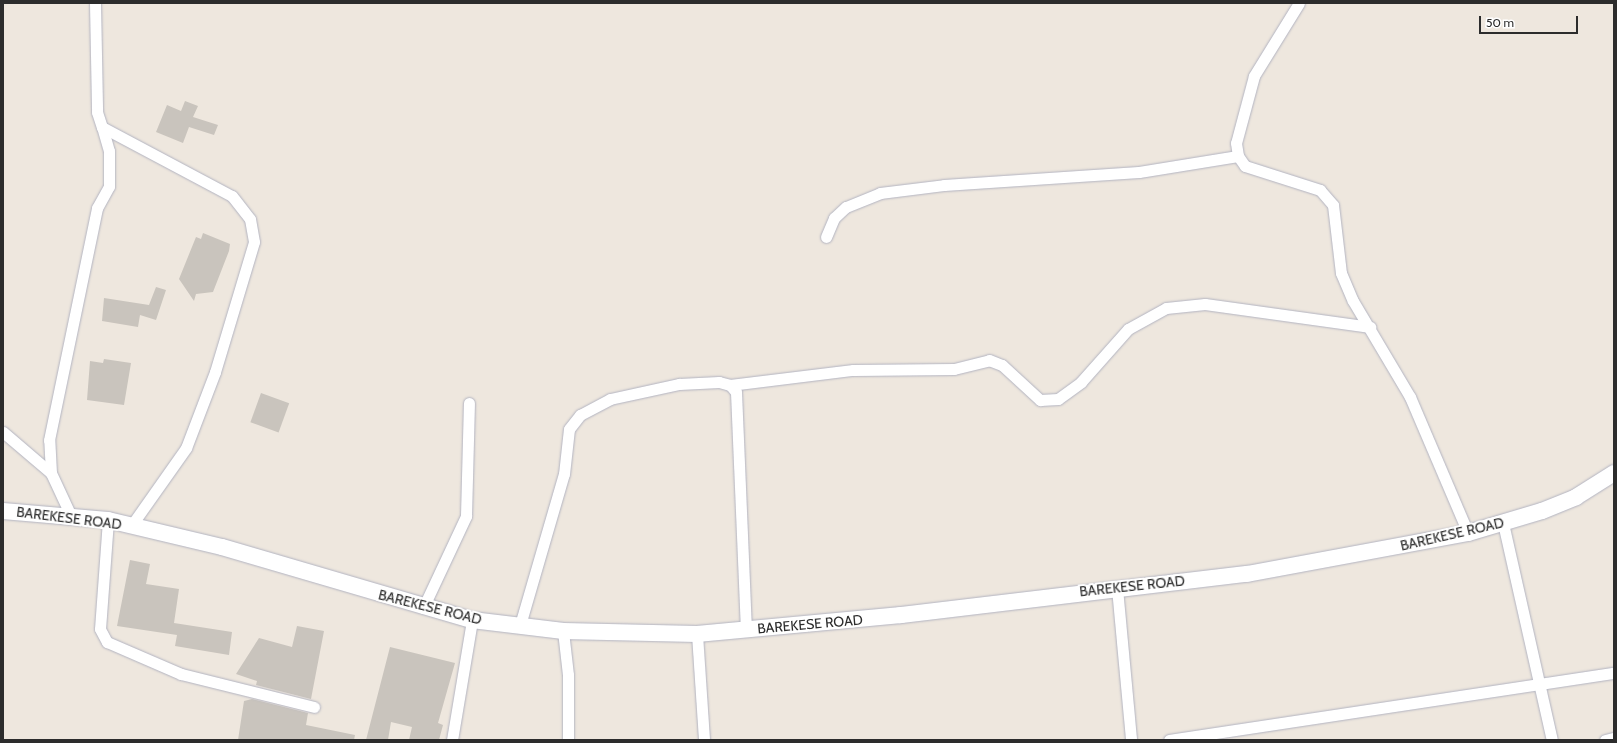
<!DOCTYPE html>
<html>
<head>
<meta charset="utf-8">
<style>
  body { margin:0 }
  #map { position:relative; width:1617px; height:743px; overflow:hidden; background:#eee7de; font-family:Cabin,sans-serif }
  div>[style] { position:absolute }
  .building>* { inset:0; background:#c9c4bd; transform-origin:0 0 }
  .roads { filter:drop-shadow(0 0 1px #b2b3c0) drop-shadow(0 0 1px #b2b3c0) }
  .street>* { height:11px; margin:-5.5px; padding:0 5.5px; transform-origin:5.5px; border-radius:5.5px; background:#fff }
  .secondary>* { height:16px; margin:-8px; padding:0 8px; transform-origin:8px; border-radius:8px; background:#fff }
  span { translate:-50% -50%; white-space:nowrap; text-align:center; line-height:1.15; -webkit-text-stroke:4px #fff; paint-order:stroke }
  .street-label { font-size:14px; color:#2c2c2c }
  .frame { position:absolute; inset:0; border:4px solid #2c2c2c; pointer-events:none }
  .scale { position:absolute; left:1479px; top:16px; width:99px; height:18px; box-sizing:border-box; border:2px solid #2c2c2c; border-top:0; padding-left:5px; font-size:12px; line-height:14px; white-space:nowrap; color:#2c2c2c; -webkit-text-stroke:3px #fff; paint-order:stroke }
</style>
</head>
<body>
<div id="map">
  <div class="building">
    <div style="clip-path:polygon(185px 101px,198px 106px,193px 117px,218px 125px,214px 135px,189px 127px,183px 143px,156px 132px,167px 105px,181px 111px)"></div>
    <div style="clip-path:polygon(203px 233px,230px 244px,229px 251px,213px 292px,196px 294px,194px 301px,179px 279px,196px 237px,201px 239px)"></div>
    <div style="clip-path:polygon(156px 287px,166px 290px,156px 320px,140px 315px,138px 327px,102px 321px,104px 298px,149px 305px)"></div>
    <div style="clip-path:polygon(104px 359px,131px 363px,124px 405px,87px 400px,90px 361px,103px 363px)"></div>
    <div style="left:261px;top:393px;width:30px;height:31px;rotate:20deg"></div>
    <div style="clip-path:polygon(130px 560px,150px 564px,146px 584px,179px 589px,174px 623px,232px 632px,229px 655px,175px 646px,177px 635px,117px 626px)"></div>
    <div style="clip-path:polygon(297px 626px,324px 631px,311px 699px,256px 685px,257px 681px,236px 674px,259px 638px,292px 647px)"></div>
    <div style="clip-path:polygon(390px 647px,455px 663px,438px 723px,443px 725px,439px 740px,409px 740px,412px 727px,391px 722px,388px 740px,366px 740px)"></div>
    <div style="clip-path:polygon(252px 699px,308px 713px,306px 725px,355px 735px,354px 740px,238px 740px,244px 701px)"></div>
  </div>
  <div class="roads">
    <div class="street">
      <div style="left:95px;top:3px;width:109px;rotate:88.9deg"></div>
      <div style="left:97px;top:112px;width:16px;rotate:72deg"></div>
      <div style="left:102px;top:127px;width:147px;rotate:28deg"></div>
      <div style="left:232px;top:196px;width:29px;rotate:52deg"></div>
      <div style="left:250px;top:219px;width:23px;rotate:80deg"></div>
      <div style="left:254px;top:242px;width:136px;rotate:106.7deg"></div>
      <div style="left:215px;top:372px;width:81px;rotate:110.9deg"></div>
      <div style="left:186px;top:448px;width:95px;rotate:125.2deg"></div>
      <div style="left:1299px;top:3px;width:86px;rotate:121.7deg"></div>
      <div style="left:1254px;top:76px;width:69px;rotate:105deg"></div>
      <div style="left:1236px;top:143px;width:13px;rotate:81deg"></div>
      <div style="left:1238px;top:156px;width:12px;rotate:55deg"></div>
      <div style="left:1245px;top:166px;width:79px;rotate:17.7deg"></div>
      <div style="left:1320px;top:190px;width:20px;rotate:49deg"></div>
      <div style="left:1333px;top:205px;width:68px;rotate:83.3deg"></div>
      <div style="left:1341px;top:273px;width:30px;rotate:67deg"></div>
      <div style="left:1353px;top:301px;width:112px;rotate:59.3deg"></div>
      <div style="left:1410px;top:397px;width:148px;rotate:66.9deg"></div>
      <div style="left:826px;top:237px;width:21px;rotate:-67deg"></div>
      <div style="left:834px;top:218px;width:16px;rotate:-43deg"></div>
      <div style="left:846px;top:207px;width:37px;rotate:-22deg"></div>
      <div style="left:880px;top:193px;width:64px;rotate:-7.1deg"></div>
      <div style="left:944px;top:185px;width:195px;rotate:-3.8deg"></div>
      <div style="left:1139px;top:172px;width:100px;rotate:-9.2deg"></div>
      <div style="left:730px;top:385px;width:124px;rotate:-7deg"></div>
      <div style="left:853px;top:370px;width:101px;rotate:-0.6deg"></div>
      <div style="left:954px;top:369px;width:36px;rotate:-14deg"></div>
      <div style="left:989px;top:360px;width:14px;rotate:21deg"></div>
      <div style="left:1002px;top:365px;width:52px;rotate:42.6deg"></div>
      <div style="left:1040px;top:400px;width:18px;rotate:-3deg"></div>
      <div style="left:1058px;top:399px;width:29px;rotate:-36deg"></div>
      <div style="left:1081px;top:382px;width:71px;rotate:-48.4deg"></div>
      <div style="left:1128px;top:329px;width:43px;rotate:-28.9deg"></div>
      <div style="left:1166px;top:308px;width:39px;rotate:-6deg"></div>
      <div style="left:1205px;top:304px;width:167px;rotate:7.9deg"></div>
      <div style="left:3px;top:432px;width:63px;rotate:40.5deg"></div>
      <div style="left:71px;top:516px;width:47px;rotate:-114.9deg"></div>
      <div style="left:51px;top:473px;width:33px;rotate:-93deg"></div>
      <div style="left:49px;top:440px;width:237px;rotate:-78.3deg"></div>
      <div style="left:97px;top:208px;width:25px;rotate:-61deg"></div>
      <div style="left:109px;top:186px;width:35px;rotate:-90deg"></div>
      <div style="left:109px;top:151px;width:25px;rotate:-106deg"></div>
      <div style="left:108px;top:520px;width:109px;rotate:94.2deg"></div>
      <div style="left:100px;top:629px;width:15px;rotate:62deg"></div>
      <div style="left:107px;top:642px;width:81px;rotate:23.4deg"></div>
      <div style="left:181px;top:674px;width:137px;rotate:13.9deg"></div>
      <div style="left:1503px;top:523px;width:222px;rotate:77.3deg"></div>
      <div style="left:1117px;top:588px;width:153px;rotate:84.7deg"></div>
      <div style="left:423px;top:608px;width:102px;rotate:-64.9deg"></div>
      <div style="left:466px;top:516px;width:113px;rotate:-88.5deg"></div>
      <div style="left:520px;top:625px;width:157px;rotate:-73.8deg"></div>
      <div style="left:564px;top:474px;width:45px;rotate:-83.7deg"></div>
      <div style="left:569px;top:429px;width:18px;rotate:-52deg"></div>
      <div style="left:580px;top:415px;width:34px;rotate:-28deg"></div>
      <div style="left:610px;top:399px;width:71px;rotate:-12.3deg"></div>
      <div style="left:679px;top:384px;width:40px;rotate:-2.9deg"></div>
      <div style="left:719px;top:382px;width:11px;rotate:15deg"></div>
      <div style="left:730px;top:385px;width:9px;rotate:49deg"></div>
      <div style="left:736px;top:392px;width:238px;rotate:87.6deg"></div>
      <div style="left:563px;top:631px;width:44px;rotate:83.5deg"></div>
      <div style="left:568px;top:675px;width:65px;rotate:90deg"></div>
      <div style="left:697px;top:634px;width:106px;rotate:86.2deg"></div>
      <div style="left:452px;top:740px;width:122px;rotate:-80.5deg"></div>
      <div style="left:1169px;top:740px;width:450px;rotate:-8.6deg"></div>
      <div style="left:1605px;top:740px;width:9px;rotate:-13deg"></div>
    </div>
    <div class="secondary">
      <div style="left:3px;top:511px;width:105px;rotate:4.9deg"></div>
      <div style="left:108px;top:520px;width:117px;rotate:13.3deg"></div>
      <div style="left:222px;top:547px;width:260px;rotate:16.3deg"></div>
      <div style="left:472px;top:620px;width:92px;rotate:6.9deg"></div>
      <div style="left:563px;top:631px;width:134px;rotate:1.3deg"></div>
      <div style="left:697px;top:634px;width:205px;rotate:-5.3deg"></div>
      <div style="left:901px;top:615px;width:348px;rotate:-6.8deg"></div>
      <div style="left:1247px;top:574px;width:225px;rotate:-10.5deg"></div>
      <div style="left:1468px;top:533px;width:77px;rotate:-16.6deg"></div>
      <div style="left:1542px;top:511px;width:37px;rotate:-22deg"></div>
      <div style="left:1576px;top:497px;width:45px;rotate:-32.3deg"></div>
    </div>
  </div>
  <div class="street-label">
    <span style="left:69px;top:518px;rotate:7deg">BAREKESE ROAD</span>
    <span style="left:1452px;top:534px;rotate:-13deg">BAREKESE ROAD</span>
    <span style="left:1132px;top:586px;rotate:-6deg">BAREKESE ROAD</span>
    <span style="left:430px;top:607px;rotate:14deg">BAREKESE ROAD</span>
    <span style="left:810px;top:624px;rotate:-5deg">BAREKESE ROAD</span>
  </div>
  <div class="frame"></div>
  <div class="scale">50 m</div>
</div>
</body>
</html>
